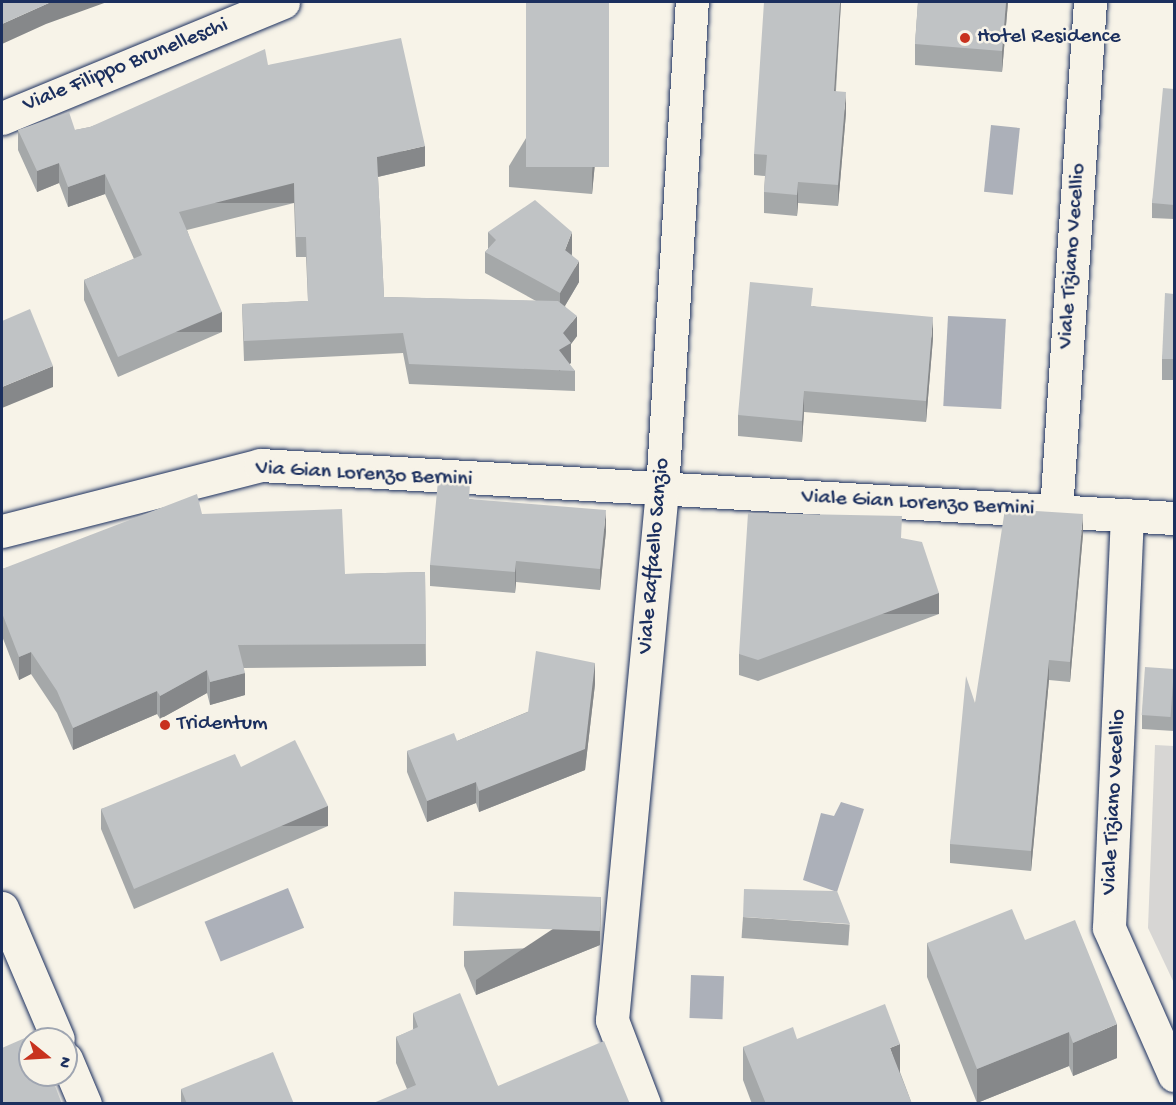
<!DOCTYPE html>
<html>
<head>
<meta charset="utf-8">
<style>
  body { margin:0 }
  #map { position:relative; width:1176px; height:1105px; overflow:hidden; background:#f7f3e8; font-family:"Gochi Hand",sans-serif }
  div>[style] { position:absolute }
  .green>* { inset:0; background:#d7d6d4 }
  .water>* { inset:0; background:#acb0b9; transform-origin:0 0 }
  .roads { filter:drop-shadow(0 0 2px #1b2f5e) drop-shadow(0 0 2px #1b2f5e) }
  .minor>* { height:33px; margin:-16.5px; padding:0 16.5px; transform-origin:16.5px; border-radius:16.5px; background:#f7f3e8 }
  .wall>* { inset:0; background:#a5a8a9; transform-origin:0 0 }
  .shaded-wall>* { inset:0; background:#86888a; transform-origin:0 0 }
  .building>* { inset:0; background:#c0c3c5; transform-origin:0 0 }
  .dots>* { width:16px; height:16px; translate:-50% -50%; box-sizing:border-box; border:3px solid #f7f3e8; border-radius:50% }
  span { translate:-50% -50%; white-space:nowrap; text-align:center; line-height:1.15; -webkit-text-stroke:5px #f7f3e8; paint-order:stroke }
  .poi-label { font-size:22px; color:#1b2f5e }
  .left { translate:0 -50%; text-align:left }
  .street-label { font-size:22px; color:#1b2f5e }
  .frame { position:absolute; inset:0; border:3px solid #1b2f5e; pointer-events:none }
  .north { position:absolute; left:18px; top:1027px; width:60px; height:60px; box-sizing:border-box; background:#f7f3e8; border:2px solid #9fa5b1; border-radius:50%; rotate:108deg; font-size:16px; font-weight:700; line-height:24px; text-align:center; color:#1b2f5e }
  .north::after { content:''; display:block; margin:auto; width:21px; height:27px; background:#c8321e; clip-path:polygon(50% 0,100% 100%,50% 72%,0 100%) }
</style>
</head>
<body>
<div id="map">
  <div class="green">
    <div style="clip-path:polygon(1155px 745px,1174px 746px,1174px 983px,1148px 928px)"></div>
  </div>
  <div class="water">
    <div style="left:991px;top:125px;width:29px;height:67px;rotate:6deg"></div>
    <div style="left:948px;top:316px;width:58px;height:90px;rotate:3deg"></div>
    <div style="clip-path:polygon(841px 802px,864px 809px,837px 892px,803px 880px,821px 813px,834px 816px)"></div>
    <div style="left:288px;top:888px;width:43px;height:90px;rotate:68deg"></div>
    <div style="left:691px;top:975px;width:33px;height:43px;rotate:2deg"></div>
  </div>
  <div class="roads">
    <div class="minor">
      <div style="left:2px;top:118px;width:304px;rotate:-22.4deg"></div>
      <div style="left:1056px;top:511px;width:510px;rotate:-86.18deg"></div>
      <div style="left:1127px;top:515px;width:413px;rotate:92.5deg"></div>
      <div style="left:1109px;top:928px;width:161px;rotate:66.1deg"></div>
      <div style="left:2px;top:531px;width:266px;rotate:-14.3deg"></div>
      <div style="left:260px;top:465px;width:916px;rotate:3.32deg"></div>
      <div style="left:2px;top:908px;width:142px;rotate:66.9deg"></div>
      <div style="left:66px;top:1059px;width:49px;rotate:67.1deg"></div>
      <div style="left:644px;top:1104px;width:90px;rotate:-110.9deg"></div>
      <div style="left:612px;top:1020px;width:532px;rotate:-84.61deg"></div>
      <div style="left:662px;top:490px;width:489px;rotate:-86.5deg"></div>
    </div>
  </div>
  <div class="wall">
    <div style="clip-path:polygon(609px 2px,609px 16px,592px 194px,509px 187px,509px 166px)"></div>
    <div style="clip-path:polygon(841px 2px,836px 91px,846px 113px,838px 206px,798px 203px,797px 216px,764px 213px,764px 192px,765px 176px,754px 175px,754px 154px)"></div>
    <div style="clip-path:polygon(918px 2px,1008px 2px,1002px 72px,915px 65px,915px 44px)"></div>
    <div style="clip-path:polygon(268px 65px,425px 166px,378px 177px,384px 297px,536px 301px,485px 273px,485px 252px,488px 249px,488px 232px,572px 253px,572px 255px,579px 282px,565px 306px,577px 336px,571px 344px,571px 363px,569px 364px,575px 371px,575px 391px,409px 384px,403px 353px,244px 361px,242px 304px,308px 301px,306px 257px,296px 257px,294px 203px,187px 230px,222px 332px,118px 377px,84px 300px,84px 280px,134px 259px,105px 194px,68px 207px,59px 183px,37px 192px,18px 150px,18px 130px,75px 130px,90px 127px)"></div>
    <div style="clip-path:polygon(1174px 89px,1174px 219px,1152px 218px,1152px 203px)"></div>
    <div style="clip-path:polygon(1174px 294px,1174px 380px,1162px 380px,1162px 359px)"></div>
    <div style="clip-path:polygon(813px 306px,933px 338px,926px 422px,804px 412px,802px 442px,738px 436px,738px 415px)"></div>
    <div style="clip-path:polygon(470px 499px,606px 531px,600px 590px,516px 582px,515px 593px,430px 586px,430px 565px)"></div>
    <div style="clip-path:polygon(202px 514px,345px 574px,425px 572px,426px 666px,244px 668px,245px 695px,210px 705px,207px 693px,160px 719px,157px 714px,73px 750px,57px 713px,31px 674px,19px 680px,2px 636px,2px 569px)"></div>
    <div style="clip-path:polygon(1083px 534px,1070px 682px,1049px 680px,1031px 871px,950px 863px,950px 844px,975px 703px)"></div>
    <div style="clip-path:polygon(901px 538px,939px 614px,758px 681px,739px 675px,739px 654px)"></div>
    <div style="clip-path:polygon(1174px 669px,1174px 731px,1142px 729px,1142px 715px)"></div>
    <div style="clip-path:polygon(595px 684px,585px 770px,479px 812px,476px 803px,427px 822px,407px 772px,407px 751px,457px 741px)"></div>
    <div style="clip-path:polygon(241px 767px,328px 826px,134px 909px,101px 829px,101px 809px)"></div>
    <div style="left:743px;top:917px;width:107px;height:21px;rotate:4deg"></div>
    <div style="clip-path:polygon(1025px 940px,1117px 1058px,1073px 1076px,1069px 1066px,977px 1103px,927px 977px,927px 943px)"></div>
    <div style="clip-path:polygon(600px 945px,476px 995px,464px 966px,464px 951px)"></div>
    <div style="clip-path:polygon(413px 1013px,498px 1086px,407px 1089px,396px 1063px,396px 1037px,413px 1030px)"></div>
    <div style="clip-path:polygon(797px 1039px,900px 1072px,912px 1104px,752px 1104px,743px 1080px,743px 1047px)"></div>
    <div style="clip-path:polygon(181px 1089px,294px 1104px,181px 1104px)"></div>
  </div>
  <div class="shaded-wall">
    <div style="clip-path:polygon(51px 2px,107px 2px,46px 24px,2px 44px,2px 24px)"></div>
    <div style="clip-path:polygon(609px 2px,609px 16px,592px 194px,592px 173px)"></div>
    <div style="clip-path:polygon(840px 2px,841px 2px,834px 112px,834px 91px)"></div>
    <div style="clip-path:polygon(1006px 2px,1008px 2px,1002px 72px,1002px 51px)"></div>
    <div style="clip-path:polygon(846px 92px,846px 113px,838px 206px,838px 185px)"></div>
    <div style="clip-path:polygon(425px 146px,425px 166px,377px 177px,377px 157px)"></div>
    <div style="clip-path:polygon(59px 163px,59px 183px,37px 192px,37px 171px)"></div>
    <div style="clip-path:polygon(105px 174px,105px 194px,68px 207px,68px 187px)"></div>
    <div style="clip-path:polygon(798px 182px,798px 203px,797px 216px,797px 195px)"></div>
    <div style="left:294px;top:183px;width:20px;height:119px;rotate:90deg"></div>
    <div style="clip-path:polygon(572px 232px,572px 253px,565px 271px,565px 250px)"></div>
    <div style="clip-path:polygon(579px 261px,579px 282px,560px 314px,560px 293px)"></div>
    <div style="left:222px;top:312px;width:20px;height:113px;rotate:90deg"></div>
    <div style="clip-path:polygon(577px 316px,577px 336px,571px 344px,571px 363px,559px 371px,559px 350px,563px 333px)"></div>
    <div style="clip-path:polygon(933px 317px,933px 338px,926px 422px,926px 401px)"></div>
    <div style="clip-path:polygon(53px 366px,53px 387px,2px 408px,2px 387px)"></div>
    <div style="clip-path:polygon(804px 391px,804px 412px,802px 442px,802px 421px)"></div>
    <div style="clip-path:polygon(606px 510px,606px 531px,600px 590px,600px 569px)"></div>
    <div style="clip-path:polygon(1083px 514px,1083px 534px,1070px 682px,1070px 662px)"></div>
    <div style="clip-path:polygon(516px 561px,516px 582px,515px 593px,515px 572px)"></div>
    <div style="left:939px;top:593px;width:21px;height:193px;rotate:90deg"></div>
    <div style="clip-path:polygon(31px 652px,31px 674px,19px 680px,19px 657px)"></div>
    <div style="clip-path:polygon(1049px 660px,1049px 680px,1031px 871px,1031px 851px)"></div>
    <div style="clip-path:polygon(595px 663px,595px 684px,585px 770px,479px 812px,479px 791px)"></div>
    <div style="clip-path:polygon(207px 670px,207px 693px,160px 719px,160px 696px)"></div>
    <div style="clip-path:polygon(245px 673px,245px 695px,210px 705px,210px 682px)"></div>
    <div style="clip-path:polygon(157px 691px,157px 714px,73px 750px,73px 728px)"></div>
    <div style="clip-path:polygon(476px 782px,476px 803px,427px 822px,427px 801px)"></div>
    <div style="left:328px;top:806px;width:20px;height:211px;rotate:90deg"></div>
    <div style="clip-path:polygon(601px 897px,600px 945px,476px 995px,476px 980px)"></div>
    <div style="clip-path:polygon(1117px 1024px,1117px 1058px,1073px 1076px,1073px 1043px)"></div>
    <div style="clip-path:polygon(1069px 1032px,1069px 1066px,977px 1103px,977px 1069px)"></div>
    <div style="clip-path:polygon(900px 1044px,900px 1078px,890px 1048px)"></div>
  </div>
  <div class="building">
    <div style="clip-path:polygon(2px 2px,51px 2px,2px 24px)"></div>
    <div style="left:526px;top:2px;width:83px;height:165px"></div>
    <div style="clip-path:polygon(764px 2px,840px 2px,834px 91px,846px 92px,838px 185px,798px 182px,797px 195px,764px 192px,767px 155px,754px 154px)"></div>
    <div style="clip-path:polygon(918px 2px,1006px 2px,1002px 51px,915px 44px)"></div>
    <div style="clip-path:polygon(401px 38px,425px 146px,377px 157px,384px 297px,558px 301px,577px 316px,563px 333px,571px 343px,559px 350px,575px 371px,409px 364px,403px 333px,244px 341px,242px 304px,308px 301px,306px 237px,296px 237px,294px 183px,179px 212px,222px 312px,118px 357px,84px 280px,142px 255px,105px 174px,68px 187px,59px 163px,37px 171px,18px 130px,69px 112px,75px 130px,90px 127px,265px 49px,268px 65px)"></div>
    <div style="clip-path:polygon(1163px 88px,1174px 89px,1174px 205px,1152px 203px)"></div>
    <div style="clip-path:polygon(535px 200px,572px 232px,565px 250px,579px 261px,560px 293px,485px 252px,496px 240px,488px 232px)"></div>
    <div style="clip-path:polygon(750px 282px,813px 288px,811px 306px,933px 317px,926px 401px,804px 391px,802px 421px,738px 415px)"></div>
    <div style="clip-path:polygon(1165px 293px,1174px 294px,1174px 359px,1162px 359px)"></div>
    <div style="clip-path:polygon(30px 309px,53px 366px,2px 387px,2px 321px)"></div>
    <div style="clip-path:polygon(438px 481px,470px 483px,469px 499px,606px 510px,600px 569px,516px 561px,515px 572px,430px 565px)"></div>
    <div style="clip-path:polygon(197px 494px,202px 514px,342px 509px,345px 574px,425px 572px,426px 644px,238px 645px,245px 673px,210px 682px,207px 670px,160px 696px,157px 691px,73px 728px,57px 691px,31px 652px,19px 657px,2px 613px,2px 569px)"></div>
    <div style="clip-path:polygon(1005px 509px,1083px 514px,1070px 662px,1049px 660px,1031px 851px,950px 844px,966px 676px,975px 703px)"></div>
    <div style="clip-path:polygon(748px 513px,902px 516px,901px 538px,922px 542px,939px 593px,758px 660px,739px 654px)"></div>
    <div style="clip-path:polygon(536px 651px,595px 663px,585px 749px,479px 791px,476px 782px,427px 801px,407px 751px,454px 733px,457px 741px,528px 712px)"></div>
    <div style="left:1145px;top:667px;width:29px;height:48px;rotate:4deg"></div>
    <div style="clip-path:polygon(295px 740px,328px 806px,134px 889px,101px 809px,235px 754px,241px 767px)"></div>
    <div style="clip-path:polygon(744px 889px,837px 891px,850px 924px,743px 917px)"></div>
    <div style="left:601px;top:897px;width:34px;height:147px;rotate:92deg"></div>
    <div style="clip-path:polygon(1012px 909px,1025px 940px,1075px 920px,1117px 1024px,1073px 1043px,1069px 1032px,977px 1069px,927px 943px)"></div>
    <div style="clip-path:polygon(460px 993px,498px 1086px,604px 1041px,630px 1104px,371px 1104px,416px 1085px,396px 1037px,418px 1027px,413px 1013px)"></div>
    <div style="clip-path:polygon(885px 1004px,900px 1044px,890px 1048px,912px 1104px,766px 1104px,743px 1047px,793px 1027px,797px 1039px)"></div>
    <div style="clip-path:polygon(34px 1034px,36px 1039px,30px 1039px,30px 1075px,51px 1075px,62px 1104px,2px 1104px,2px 1048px)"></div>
    <div style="clip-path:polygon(273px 1052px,294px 1104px,187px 1104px,181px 1089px)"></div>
  </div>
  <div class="dots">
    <div style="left:965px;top:38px;background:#c8321e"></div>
    <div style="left:165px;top:725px;background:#c8321e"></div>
  </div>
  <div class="poi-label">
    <span class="left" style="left:977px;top:38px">Hotel Residence</span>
    <span class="left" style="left:177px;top:725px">Tridentum</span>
  </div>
  <div class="street-label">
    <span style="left:126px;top:66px;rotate:-22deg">Viale Filippo Brunelleschi</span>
    <span style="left:1073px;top:256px;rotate:-86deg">Viale Tiziano Vecellio</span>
    <span style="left:364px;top:475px;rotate:3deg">Via Gian Lorenzo Bernini</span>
    <span style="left:918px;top:504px;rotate:3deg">Viale Gian Lorenzo Bernini</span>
    <span style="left:655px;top:556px;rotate:-85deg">Viale Raffaello Sanzio</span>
    <span style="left:1115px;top:802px;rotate:-87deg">Viale Tiziano Vecellio</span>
  </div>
  <div class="frame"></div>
  <div class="north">N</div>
</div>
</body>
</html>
